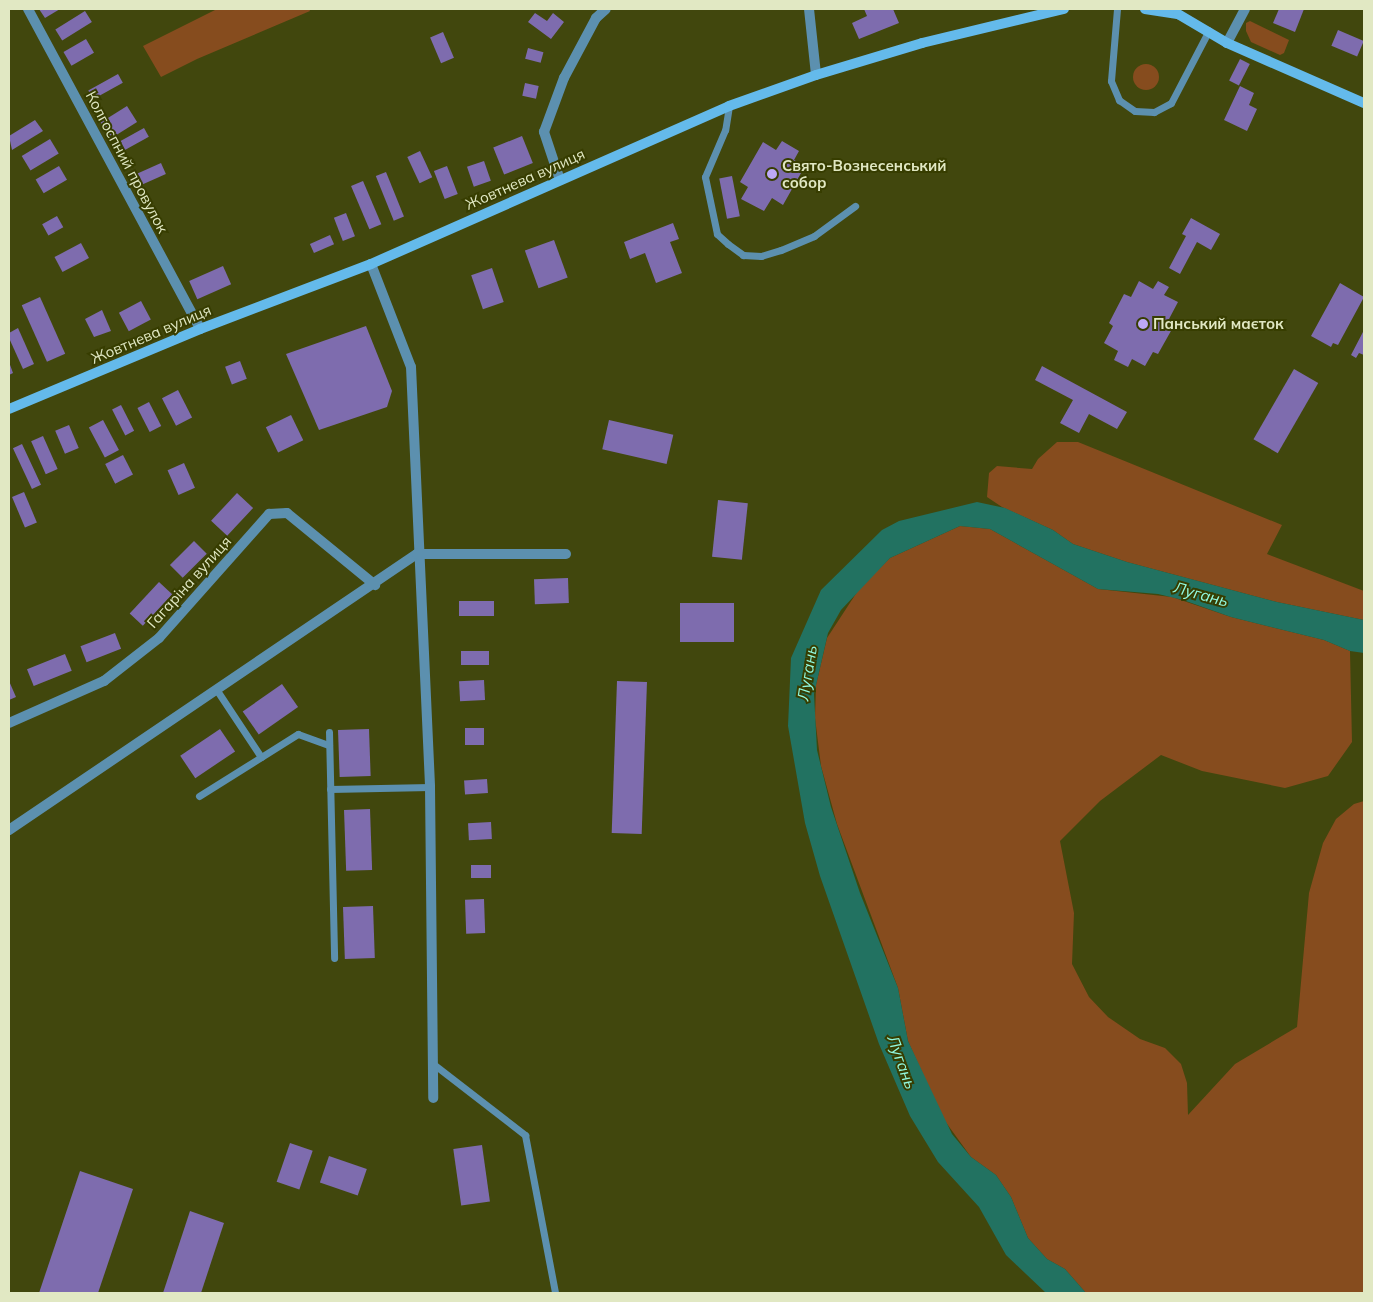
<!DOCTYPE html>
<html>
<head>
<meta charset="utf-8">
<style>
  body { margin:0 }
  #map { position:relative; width:1373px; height:1302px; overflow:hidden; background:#41470d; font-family:Mulish,sans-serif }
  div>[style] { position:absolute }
  .green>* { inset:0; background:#864c1e }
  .round { border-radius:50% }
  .water>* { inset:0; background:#227261 }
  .building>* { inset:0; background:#7e6cae; transform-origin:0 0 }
  .lane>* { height:7px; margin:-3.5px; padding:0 3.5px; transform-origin:3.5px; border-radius:3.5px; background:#5c90af }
  .street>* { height:10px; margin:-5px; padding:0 5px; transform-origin:5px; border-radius:5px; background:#5c90af }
  .secondary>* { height:10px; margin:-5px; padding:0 5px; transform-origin:5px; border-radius:5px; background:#64baeb }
  .dots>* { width:14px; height:14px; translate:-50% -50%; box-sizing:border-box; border:2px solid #373d00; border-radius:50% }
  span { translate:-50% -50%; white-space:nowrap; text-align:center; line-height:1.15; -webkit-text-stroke:4px #373d00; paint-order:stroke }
  .street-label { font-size:15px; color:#e1e8c3 }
  .poi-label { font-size:15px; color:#e1e8c3; font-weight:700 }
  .left { translate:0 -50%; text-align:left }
  .water-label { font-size:16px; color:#92fae0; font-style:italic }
  .frame { position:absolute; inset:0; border:10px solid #e1e8c3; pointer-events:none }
</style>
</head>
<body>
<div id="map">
  <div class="green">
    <div style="clip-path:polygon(217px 9px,309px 9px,310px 11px,197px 59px,161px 77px,143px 46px)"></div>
    <div style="clip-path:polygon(1250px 21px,1289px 40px,1284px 53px,1280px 55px,1251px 42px,1246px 31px,1246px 23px)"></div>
    <div class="round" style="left:1133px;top:64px;width:26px;height:26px"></div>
    <div style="clip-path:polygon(1057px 442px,1078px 442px,1282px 525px,1267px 554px,1364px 591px,1364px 620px,1277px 602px,1127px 562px,1073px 544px,1053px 530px,1002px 507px,987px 497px,989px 473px,997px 466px,1032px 469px,1038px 459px)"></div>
    <div style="clip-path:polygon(960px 526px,990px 529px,1098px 589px,1172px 597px,1231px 617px,1324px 640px,1350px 651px,1352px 742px,1328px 776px,1285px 788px,1202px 771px,1161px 755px,1100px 801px,1060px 841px,1074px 913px,1072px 964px,1089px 997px,1108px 1017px,1140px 1039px,1165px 1048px,1181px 1064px,1187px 1083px,1188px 1115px,1235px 1064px,1297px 1027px,1309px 893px,1323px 843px,1336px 819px,1354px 804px,1364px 801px,1364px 1293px,1086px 1293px,1065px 1269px,1047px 1259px,1028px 1238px,1011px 1197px,996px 1175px,971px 1157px,942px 1117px,908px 1041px,898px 988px,837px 824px,821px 766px,815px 718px,816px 685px,827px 638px,859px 589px,890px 558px)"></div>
  </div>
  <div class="water">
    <div style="clip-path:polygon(977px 502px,1005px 508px,1053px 530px,1073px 544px,1127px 562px,1277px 602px,1364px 620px,1364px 653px,1350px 651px,1324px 640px,1231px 617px,1183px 600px,1158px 594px,1098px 589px,990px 529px,960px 526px,890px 558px,841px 610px,828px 633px,814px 694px,817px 750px,831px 807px,860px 893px,898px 988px,908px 1041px,952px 1134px,971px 1157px,996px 1175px,1011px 1197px,1028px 1238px,1047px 1259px,1065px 1269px,1086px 1293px,1046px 1293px,1006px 1255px,979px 1207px,938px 1162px,910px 1116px,879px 1044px,820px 876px,805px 823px,788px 726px,791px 658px,821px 590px,882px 530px,899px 521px)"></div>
  </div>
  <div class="building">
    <div style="clip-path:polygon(39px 9px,60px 9px,45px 18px)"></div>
    <div style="clip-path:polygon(864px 9px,893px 9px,899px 23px,859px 39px,852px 23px,867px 16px)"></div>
    <div style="clip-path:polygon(1279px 9px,1304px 9px,1295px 32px,1273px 23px)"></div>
    <div style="left:85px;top:11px;width:13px;height:35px;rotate:58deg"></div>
    <div style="clip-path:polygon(535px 13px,547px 21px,553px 13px,564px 22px,551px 39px,528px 22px)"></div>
    <div style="left:1338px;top:30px;width:28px;height:17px;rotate:23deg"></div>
    <div style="left:443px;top:32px;width:28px;height:14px;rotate:67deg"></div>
    <div style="left:86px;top:39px;width:16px;height:26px;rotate:60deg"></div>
    <div style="left:528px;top:48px;width:16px;height:11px;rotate:15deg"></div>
    <div style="left:1240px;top:59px;width:11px;height:24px;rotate:27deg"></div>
    <div style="left:118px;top:74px;width:10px;height:34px;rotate:61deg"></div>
    <div style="left:525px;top:83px;width:14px;height:13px;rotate:12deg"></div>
    <div style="clip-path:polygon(1240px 86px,1254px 93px,1249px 105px,1257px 109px,1247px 131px,1224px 120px)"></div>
    <div style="left:127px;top:106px;width:19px;height:31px;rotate:58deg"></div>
    <div style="clip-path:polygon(35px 120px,43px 131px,12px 150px,9px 136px)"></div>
    <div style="left:144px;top:128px;width:10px;height:32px;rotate:61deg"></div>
    <div style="left:522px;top:136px;width:29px;height:31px;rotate:68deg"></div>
    <div style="left:50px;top:139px;width:17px;height:33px;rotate:59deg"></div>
    <div style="clip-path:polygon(782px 141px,799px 151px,794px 160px,805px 166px,783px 205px,772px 198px,764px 211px,741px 199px,748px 187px,740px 182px,763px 142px,776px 150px)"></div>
    <div style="left:420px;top:151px;width:29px;height:14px;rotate:65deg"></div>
    <div style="left:484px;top:161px;width:21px;height:18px;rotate:71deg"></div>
    <div style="left:161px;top:163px;width:12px;height:27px;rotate:66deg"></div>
    <div style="left:59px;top:166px;width:16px;height:27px;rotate:60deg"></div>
    <div style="left:447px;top:166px;width:30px;height:14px;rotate:69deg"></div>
    <div style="left:386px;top:172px;width:48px;height:11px;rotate:68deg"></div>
    <div style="left:732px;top:176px;width:41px;height:13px;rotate:79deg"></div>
    <div style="left:363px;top:181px;width:47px;height:13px;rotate:67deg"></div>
    <div style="left:346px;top:213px;width:25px;height:13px;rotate:69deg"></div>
    <div style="left:57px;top:216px;width:13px;height:17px;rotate:61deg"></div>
    <div style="clip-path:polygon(1191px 218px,1220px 234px,1211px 250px,1197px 242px,1180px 274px,1169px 268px,1186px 236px,1182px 234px)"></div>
    <div style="clip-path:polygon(673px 223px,679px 239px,670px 242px,682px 273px,656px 283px,645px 253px,630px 259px,624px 242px)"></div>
    <div style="left:330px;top:235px;width:10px;height:22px;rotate:66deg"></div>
    <div style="left:554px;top:240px;width:40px;height:31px;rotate:70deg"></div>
    <div style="left:81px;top:243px;width:17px;height:30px;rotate:62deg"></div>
    <div style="left:223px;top:266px;width:20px;height:37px;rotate:66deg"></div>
    <div style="left:492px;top:268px;width:36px;height:22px;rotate:71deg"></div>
    <div style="clip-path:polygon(1139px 281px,1153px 289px,1158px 281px,1169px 287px,1164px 295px,1178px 302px,1169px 319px,1176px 322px,1158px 354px,1153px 352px,1145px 366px,1132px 359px,1128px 367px,1114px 360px,1118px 351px,1104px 343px,1113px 326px,1109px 323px,1124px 294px,1131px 297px)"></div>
    <div style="clip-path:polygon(1340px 283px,1364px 297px,1338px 345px,1333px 343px,1331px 347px,1311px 336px)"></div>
    <div style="left:40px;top:297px;width:62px;height:20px;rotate:66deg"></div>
    <div style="left:141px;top:301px;width:21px;height:25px;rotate:62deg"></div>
    <div style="clip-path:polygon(102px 310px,111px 331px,94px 337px,85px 319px)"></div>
    <div style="clip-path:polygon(366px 326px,392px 391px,387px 407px,319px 430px,286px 354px)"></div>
    <div style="clip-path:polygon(18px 328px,34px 364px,23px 369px,9px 338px,9px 333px)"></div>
    <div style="clip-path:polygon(1364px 330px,1364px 355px,1359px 353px,1356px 358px,1351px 355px)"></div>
    <div style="left:240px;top:361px;width:19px;height:16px;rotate:69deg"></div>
    <div style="clip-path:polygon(9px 362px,13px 373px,9px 375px)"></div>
    <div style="clip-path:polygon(1042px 366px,1127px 412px,1117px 429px,1089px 414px,1079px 433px,1060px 423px,1073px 400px,1035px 380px)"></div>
    <div style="left:1294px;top:369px;width:28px;height:81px;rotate:30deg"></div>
    <div style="left:178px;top:390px;width:31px;height:18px;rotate:63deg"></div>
    <div style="left:149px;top:402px;width:27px;height:13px;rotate:63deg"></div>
    <div style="left:121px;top:405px;width:29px;height:10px;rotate:63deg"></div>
    <div style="left:291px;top:415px;width:28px;height:28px;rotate:64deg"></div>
    <div style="left:103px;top:420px;width:34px;height:16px;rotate:62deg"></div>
    <div style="left:609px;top:420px;width:66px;height:30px;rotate:13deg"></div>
    <div style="left:69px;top:425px;width:25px;height:15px;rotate:67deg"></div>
    <div style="left:43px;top:436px;width:36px;height:13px;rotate:66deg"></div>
    <div style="left:22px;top:444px;width:45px;height:10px;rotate:65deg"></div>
    <div style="left:123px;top:455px;width:22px;height:20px;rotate:63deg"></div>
    <div style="left:184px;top:463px;width:27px;height:18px;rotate:66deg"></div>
    <div style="left:24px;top:492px;width:33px;height:13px;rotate:67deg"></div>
    <div style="left:237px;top:493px;width:22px;height:38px;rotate:43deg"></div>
    <div style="left:718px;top:500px;width:30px;height:57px;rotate:6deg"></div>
    <div style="left:194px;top:541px;width:18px;height:34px;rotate:45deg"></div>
    <div style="left:568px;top:578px;width:25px;height:34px;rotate:88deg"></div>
    <div style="left:159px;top:582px;width:18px;height:43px;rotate:43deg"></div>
    <div style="left:459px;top:601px;width:35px;height:15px"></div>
    <div style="left:680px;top:603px;width:54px;height:39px"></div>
    <div style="left:115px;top:633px;width:17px;height:37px;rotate:69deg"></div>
    <div style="left:489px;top:651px;width:14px;height:28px;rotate:90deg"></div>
    <div style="left:65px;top:654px;width:18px;height:41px;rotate:68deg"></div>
    <div style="left:484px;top:680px;width:20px;height:25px;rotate:87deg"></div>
    <div style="clip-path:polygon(9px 681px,16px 697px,9px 700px)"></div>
    <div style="left:617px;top:681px;width:30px;height:152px;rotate:2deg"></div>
    <div style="left:282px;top:684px;width:28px;height:48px;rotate:55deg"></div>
    <div style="left:465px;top:728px;width:19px;height:17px"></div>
    <div style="left:220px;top:729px;width:27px;height:48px;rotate:56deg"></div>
    <div style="left:369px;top:729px;width:47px;height:31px;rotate:88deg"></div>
    <div style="left:487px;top:779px;width:14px;height:23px;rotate:86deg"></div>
    <div style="left:370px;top:809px;width:61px;height:26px;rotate:88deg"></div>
    <div style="left:491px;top:822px;width:17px;height:23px;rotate:87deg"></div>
    <div style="left:471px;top:865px;width:20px;height:13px"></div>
    <div style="left:484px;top:899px;width:34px;height:19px;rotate:88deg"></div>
    <div style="left:373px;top:906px;width:52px;height:30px;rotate:88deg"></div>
    <div style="left:290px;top:1143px;width:24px;height:41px;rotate:19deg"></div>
    <div style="left:482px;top:1145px;width:57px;height:29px;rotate:82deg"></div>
    <div style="left:329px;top:1156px;width:40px;height:28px;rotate:19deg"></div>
    <div style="clip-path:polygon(80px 1171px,133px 1189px,98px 1293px,39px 1293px)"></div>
    <div style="clip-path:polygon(190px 1211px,224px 1223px,201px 1293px,163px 1293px)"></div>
  </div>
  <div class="lane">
    <div style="left:1117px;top:9px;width:72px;rotate:94.8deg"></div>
    <div style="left:1111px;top:81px;width:21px;rotate:67deg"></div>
    <div style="left:1119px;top:100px;width:19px;rotate:35deg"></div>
    <div style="left:1135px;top:111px;width:19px;rotate:3deg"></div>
    <div style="left:1154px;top:112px;width:19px;rotate:-28deg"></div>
    <div style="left:1171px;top:103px;width:82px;rotate:-62.5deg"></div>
    <div style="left:729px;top:106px;width:24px;rotate:99deg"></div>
    <div style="left:725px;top:130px;width:51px;rotate:113.1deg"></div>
    <div style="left:705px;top:177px;width:58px;rotate:78.1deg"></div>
    <div style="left:717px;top:234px;width:15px;rotate:42deg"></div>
    <div style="left:728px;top:244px;width:19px;rotate:36deg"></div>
    <div style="left:743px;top:255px;width:18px;rotate:3deg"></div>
    <div style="left:761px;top:256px;width:21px;rotate:-17deg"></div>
    <div style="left:781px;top:250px;width:36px;rotate:-23deg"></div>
    <div style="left:814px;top:236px;width:51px;rotate:-36.2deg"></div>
    <div style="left:218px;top:692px;width:78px;rotate:56.5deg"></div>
    <div style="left:329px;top:732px;width:226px;rotate:88.7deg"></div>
    <div style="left:330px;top:789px;width:100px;rotate:-1.1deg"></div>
    <div style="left:199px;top:796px;width:117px;rotate:-32.1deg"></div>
    <div style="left:298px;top:734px;width:33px;rotate:20deg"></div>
    <div style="left:432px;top:1063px;width:118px;rotate:37.7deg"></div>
    <div style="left:525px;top:1135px;width:161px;rotate:79.2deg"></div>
  </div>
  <div class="street">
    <div style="left:28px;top:9px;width:363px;rotate:61.7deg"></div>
    <div style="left:809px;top:9px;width:66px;rotate:83.9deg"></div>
    <div style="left:1227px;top:43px;width:38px;rotate:-62deg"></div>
    <div style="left:560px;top:180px;width:51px;rotate:-108.4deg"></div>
    <div style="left:544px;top:132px;width:58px;rotate:-69.7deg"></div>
    <div style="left:564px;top:78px;width:68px;rotate:-61.9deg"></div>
    <div style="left:596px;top:18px;width:13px;rotate:-42deg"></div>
    <div style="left:371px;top:264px;width:110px;rotate:68.8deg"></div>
    <div style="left:411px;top:367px;width:420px;rotate:87.4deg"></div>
    <div style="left:430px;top:787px;width:311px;rotate:89.4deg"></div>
    <div style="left:9px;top:723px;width:104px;rotate:-23.9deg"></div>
    <div style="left:104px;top:681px;width:70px;rotate:-38deg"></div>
    <div style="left:159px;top:638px;width:166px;rotate:-48.4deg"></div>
    <div style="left:269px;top:514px;width:18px;rotate:-3deg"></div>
    <div style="left:287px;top:513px;width:114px;rotate:39.3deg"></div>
    <div style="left:9px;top:830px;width:493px;rotate:-34.1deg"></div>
    <div style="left:417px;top:554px;width:149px"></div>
  </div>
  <div class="secondary">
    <div style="left:1145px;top:9px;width:33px;rotate:9deg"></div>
    <div style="left:1178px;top:14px;width:57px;rotate:30.6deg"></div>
    <div style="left:1227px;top:43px;width:150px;rotate:23.7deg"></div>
    <div style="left:9px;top:409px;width:207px;rotate:-22.7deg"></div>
    <div style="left:200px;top:329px;width:183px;rotate:-20.8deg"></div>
    <div style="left:371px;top:264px;width:391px;rotate:-23.8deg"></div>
    <div style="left:729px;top:106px;width:92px;rotate:-19.6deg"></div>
    <div style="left:816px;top:75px;width:111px;rotate:-16.8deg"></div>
    <div style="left:922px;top:43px;width:146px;rotate:-13.5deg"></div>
  </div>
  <div class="dots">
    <div style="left:772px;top:174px;background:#bda9f5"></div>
    <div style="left:1143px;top:324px;background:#bda9f5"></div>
  </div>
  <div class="street-label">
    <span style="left:127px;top:162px;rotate:62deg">Колгоспний провулок</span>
    <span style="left:525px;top:179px;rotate:-24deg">Жовтнева вулиця</span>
    <span style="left:151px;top:334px;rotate:-23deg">Жовтнева вулиця</span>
    <span style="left:189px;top:582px;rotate:-48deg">Гагаріна вулиця</span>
  </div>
  <div class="poi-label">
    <span class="left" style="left:782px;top:174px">Свято-Вознесенський<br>собор</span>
    <span class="left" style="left:1153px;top:324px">Панський маєток</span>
  </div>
  <div class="water-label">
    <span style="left:1201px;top:594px;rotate:15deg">Лугань</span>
    <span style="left:807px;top:673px;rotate:-81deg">Лугань</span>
    <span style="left:902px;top:1062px;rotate:70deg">Лугань</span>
  </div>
  <div class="frame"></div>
</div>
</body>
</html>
